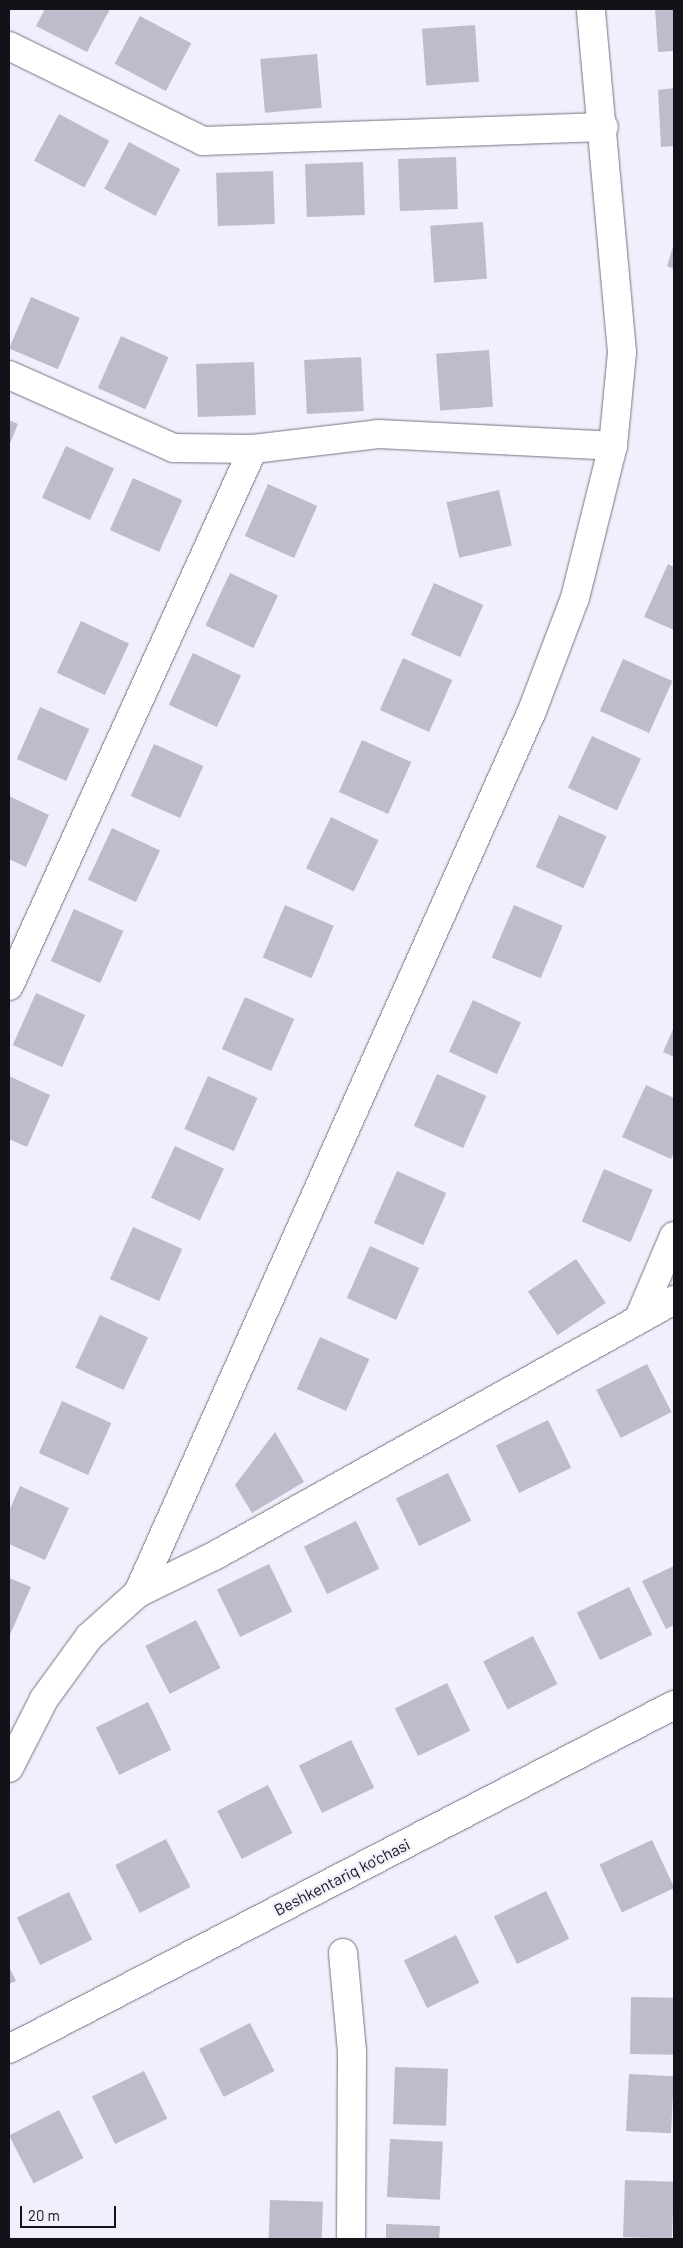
<!DOCTYPE html>
<html>
<head>
<meta charset="utf-8">
<style>
  body { margin:0 }
  #map { position:relative; width:683px; height:2248px; overflow:hidden; background:#f2eefc; font-family:Barlow,sans-serif }
  div>[style] { position:absolute }
  .building>* { inset:0; background:#bfbbcb; transform-origin:0 0 }
  .roads { filter:drop-shadow(0 0 1px #777382) drop-shadow(0 0 1px #777382) }
  .minor>* { height:28px; margin:-14px; padding:0 14px; transform-origin:14px; border-radius:14px; background:#fff }
  span { translate:-50% -50%; white-space:nowrap; text-align:center; line-height:1.15; -webkit-text-stroke:4.5px #f2eefc; paint-order:stroke }
  .street-label { font-size:16px; color:#141218 }
  .frame { position:absolute; inset:0; border:10px solid #141218; pointer-events:none }
  .scale { position:absolute; left:20px; top:2206px; width:96px; height:22px; box-sizing:border-box; border:2px solid #141218; border-top:0; padding-left:6px; font-size:15px; line-height:18px; white-space:nowrap; color:#141218; -webkit-text-stroke:4px #f2eefc; paint-order:stroke }
</style>
</head>
<body>
<div id="map">
  <div class="building">
    <div style="clip-path:polygon(45px 9px,110px 9px,87px 52px,36px 26px)"></div>
    <div style="clip-path:polygon(655px 9px,674px 9px,674px 51px,658px 52px)"></div>
    <div style="left:140px;top:16px;width:58px;height:54px;rotate:28deg"></div>
    <div style="left:475px;top:25px;width:57px;height:53px;rotate:86deg"></div>
    <div style="left:317px;top:54px;width:54px;height:57px;rotate:85deg"></div>
    <div style="clip-path:polygon(674px 88px,674px 146px,661px 147px,658px 90px)"></div>
    <div style="left:59px;top:114px;width:57px;height:53px;rotate:28deg"></div>
    <div style="left:129px;top:142px;width:58px;height:53px;rotate:28deg"></div>
    <div style="left:456px;top:157px;width:52px;height:58px;rotate:88deg"></div>
    <div style="left:363px;top:162px;width:53px;height:58px;rotate:88deg"></div>
    <div style="left:273px;top:171px;width:53px;height:57px;rotate:88deg"></div>
    <div style="left:483px;top:222px;width:57px;height:53px;rotate:86deg"></div>
    <div style="clip-path:polygon(674px 244px,674px 269px,667px 266px)"></div>
    <div style="left:31px;top:297px;width:53px;height:56px;rotate:23deg"></div>
    <div style="left:121px;top:336px;width:52px;height:57px;rotate:24deg"></div>
    <div style="left:489px;top:350px;width:57px;height:53px;rotate:86deg"></div>
    <div style="left:361px;top:357px;width:54px;height:57px;rotate:87deg"></div>
    <div style="left:254px;top:362px;width:53px;height:58px;rotate:88deg"></div>
    <div style="clip-path:polygon(9px 420px,18px 424px,9px 446px)"></div>
    <div style="left:66px;top:446px;width:53px;height:57px;rotate:25deg"></div>
    <div style="left:133px;top:478px;width:54px;height:57px;rotate:24deg"></div>
    <div style="left:268px;top:484px;width:54px;height:57px;rotate:24deg"></div>
    <div style="left:499px;top:490px;width:57px;height:54px;rotate:77deg"></div>
    <div style="clip-path:polygon(668px 564px,674px 567px,674px 630px,644px 617px)"></div>
    <div style="left:230px;top:573px;width:53px;height:58px;rotate:25deg"></div>
    <div style="left:434px;top:583px;width:54px;height:57px;rotate:24deg"></div>
    <div style="left:81px;top:621px;width:53px;height:57px;rotate:25deg"></div>
    <div style="left:193px;top:653px;width:53px;height:57px;rotate:25deg"></div>
    <div style="left:403px;top:658px;width:54px;height:57px;rotate:24deg"></div>
    <div style="left:623px;top:659px;width:54px;height:57px;rotate:24deg"></div>
    <div style="left:40px;top:707px;width:54px;height:57px;rotate:24deg"></div>
    <div style="left:592px;top:736px;width:54px;height:57px;rotate:25deg"></div>
    <div style="left:362px;top:740px;width:54px;height:57px;rotate:24deg"></div>
    <div style="left:154px;top:744px;width:54px;height:57px;rotate:24deg"></div>
    <div style="clip-path:polygon(9px 796px,49px 815px,26px 867px,9px 859px)"></div>
    <div style="left:559px;top:815px;width:52px;height:57px;rotate:24deg"></div>
    <div style="left:331px;top:817px;width:53px;height:57px;rotate:26deg"></div>
    <div style="left:112px;top:828px;width:53px;height:57px;rotate:25deg"></div>
    <div style="left:285px;top:905px;width:53px;height:57px;rotate:23deg"></div>
    <div style="left:514px;top:905px;width:53px;height:57px;rotate:23deg"></div>
    <div style="left:74px;top:909px;width:54px;height:57px;rotate:24deg"></div>
    <div style="left:36px;top:993px;width:54px;height:57px;rotate:24deg"></div>
    <div style="left:245px;top:997px;width:54px;height:57px;rotate:24deg"></div>
    <div style="left:473px;top:1000px;width:53px;height:57px;rotate:25deg"></div>
    <div style="clip-path:polygon(674px 1027px,674px 1057px,663px 1052px)"></div>
    <div style="left:437px;top:1074px;width:54px;height:57px;rotate:24deg"></div>
    <div style="clip-path:polygon(9px 1076px,50px 1095px,27px 1147px,9px 1139px)"></div>
    <div style="left:208px;top:1076px;width:54px;height:58px;rotate:24deg"></div>
    <div style="clip-path:polygon(646px 1085px,674px 1098px,674px 1152px,671px 1159px,622px 1137px)"></div>
    <div style="left:175px;top:1146px;width:54px;height:57px;rotate:25deg"></div>
    <div style="left:604px;top:1169px;width:53px;height:57px;rotate:23deg"></div>
    <div style="left:397px;top:1171px;width:54px;height:57px;rotate:24deg"></div>
    <div style="left:133px;top:1227px;width:54px;height:57px;rotate:24deg"></div>
    <div style="left:370px;top:1246px;width:54px;height:57px;rotate:24deg"></div>
    <div style="left:576px;top:1259px;width:53px;height:58px;rotate:56deg"></div>
    <div style="left:100px;top:1315px;width:53px;height:58px;rotate:25deg"></div>
    <div style="left:320px;top:1337px;width:54px;height:57px;rotate:24deg"></div>
    <div style="left:647px;top:1364px;width:54px;height:57px;rotate:63deg"></div>
    <div style="left:62px;top:1401px;width:54px;height:57px;rotate:24deg"></div>
    <div style="left:548px;top:1420px;width:53px;height:58px;rotate:64deg"></div>
    <div style="clip-path:polygon(275px 1432px,304px 1482px,252px 1513px,235px 1485px)"></div>
    <div style="left:448px;top:1473px;width:53px;height:58px;rotate:64deg"></div>
    <div style="clip-path:polygon(20px 1486px,69px 1508px,45px 1560px,9px 1544px,9px 1511px)"></div>
    <div style="left:356px;top:1521px;width:53px;height:58px;rotate:64deg"></div>
    <div style="left:269px;top:1564px;width:53px;height:58px;rotate:64deg"></div>
    <div style="clip-path:polygon(674px 1566px,674px 1625px,666px 1629px,642px 1581px)"></div>
    <div style="clip-path:polygon(9px 1578px,31px 1587px,9px 1637px)"></div>
    <div style="left:629px;top:1587px;width:53px;height:58px;rotate:64deg"></div>
    <div style="left:196px;top:1620px;width:54px;height:57px;rotate:63deg"></div>
    <div style="left:533px;top:1636px;width:54px;height:56px;rotate:63deg"></div>
    <div style="left:447px;top:1683px;width:53px;height:58px;rotate:64deg"></div>
    <div style="left:148px;top:1702px;width:53px;height:58px;rotate:64deg"></div>
    <div style="left:351px;top:1740px;width:53px;height:58px;rotate:64deg"></div>
    <div style="left:268px;top:1785px;width:54px;height:57px;rotate:63deg"></div>
    <div style="left:166px;top:1839px;width:54px;height:57px;rotate:63deg"></div>
    <div style="left:652px;top:1840px;width:53px;height:58px;rotate:65deg"></div>
    <div style="left:546px;top:1891px;width:53px;height:58px;rotate:64deg"></div>
    <div style="left:69px;top:1892px;width:53px;height:58px;rotate:64deg"></div>
    <div style="left:456px;top:1935px;width:53px;height:58px;rotate:64deg"></div>
    <div style="clip-path:polygon(9px 1967px,16px 1981px,9px 1984px)"></div>
    <div style="left:631px;top:1997px;width:43px;height:57px;rotate:1deg"></div>
    <div style="left:250px;top:2023px;width:54px;height:57px;rotate:63deg"></div>
    <div style="left:395px;top:2067px;width:53px;height:57px;rotate:2deg"></div>
    <div style="left:144px;top:2071px;width:53px;height:58px;rotate:64deg"></div>
    <div style="left:629px;top:2074px;width:45px;height:57px;rotate:3deg"></div>
    <div style="left:59px;top:2110px;width:54px;height:56px;rotate:63deg"></div>
    <div style="left:390px;top:2139px;width:53px;height:58px;rotate:3deg"></div>
    <div style="left:625px;top:2180px;width:49px;height:57px;rotate:2deg"></div>
    <div style="left:270px;top:2200px;width:53px;height:39px;rotate:2deg"></div>
    <div style="clip-path:polygon(386px 2224px,440px 2226px,439px 2239px,386px 2239px)"></div>
  </div>
  <div class="roads">
    <div class="minor">
      <div style="left:9px;top:46px;width:216px;rotate:26.1deg"></div>
      <div style="left:203px;top:141px;width:401px;rotate:-2deg"></div>
      <div style="left:9px;top:375px;width:180px;rotate:23.9deg"></div>
      <div style="left:174px;top:448px;width:79px;rotate:0.7deg"></div>
      <div style="left:253px;top:449px;width:126px;rotate:-6.8deg"></div>
      <div style="left:378px;top:434px;width:235px;rotate:2.9deg"></div>
      <div style="left:9px;top:986px;width:590px;rotate:-65.56deg"></div>
      <div style="left:639px;top:1318px;width:89px;rotate:-66.9deg"></div>
      <div style="left:138px;top:1593px;width:87px;rotate:-26deg"></div>
      <div style="left:216px;top:1555px;width:524px;rotate:-29.11deg"></div>
      <div style="left:9px;top:1768px;width:77px;rotate:-63.1deg"></div>
      <div style="left:44px;top:1699px;width:77px;rotate:-54deg"></div>
      <div style="left:89px;top:1637px;width:66px;rotate:-41.9deg"></div>
      <div style="left:138px;top:1593px;width:966px;rotate:-65.93deg"></div>
      <div style="left:532px;top:711px;width:121px;rotate:-69.2deg"></div>
      <div style="left:575px;top:598px;width:157px;rotate:-76deg"></div>
      <div style="left:613px;top:446px;width:94px;rotate:-84.5deg"></div>
      <div style="left:622px;top:352px;width:344px;rotate:-95.2deg"></div>
      <div style="left:343px;top:1953px;width:98px;rotate:84.8deg"></div>
      <div style="left:352px;top:2051px;width:188px;rotate:90.3deg"></div>
      <div style="left:9px;top:2049px;width:749px;rotate:-27.35deg"></div>
    </div>
  </div>
  <div class="street-label">
    <span style="left:342px;top:1877px;rotate:-27deg">Beshkentariq ko'chasi</span>
  </div>
  <div class="frame"></div>
  <div class="scale">20 m</div>
</div>
</body>
</html>
